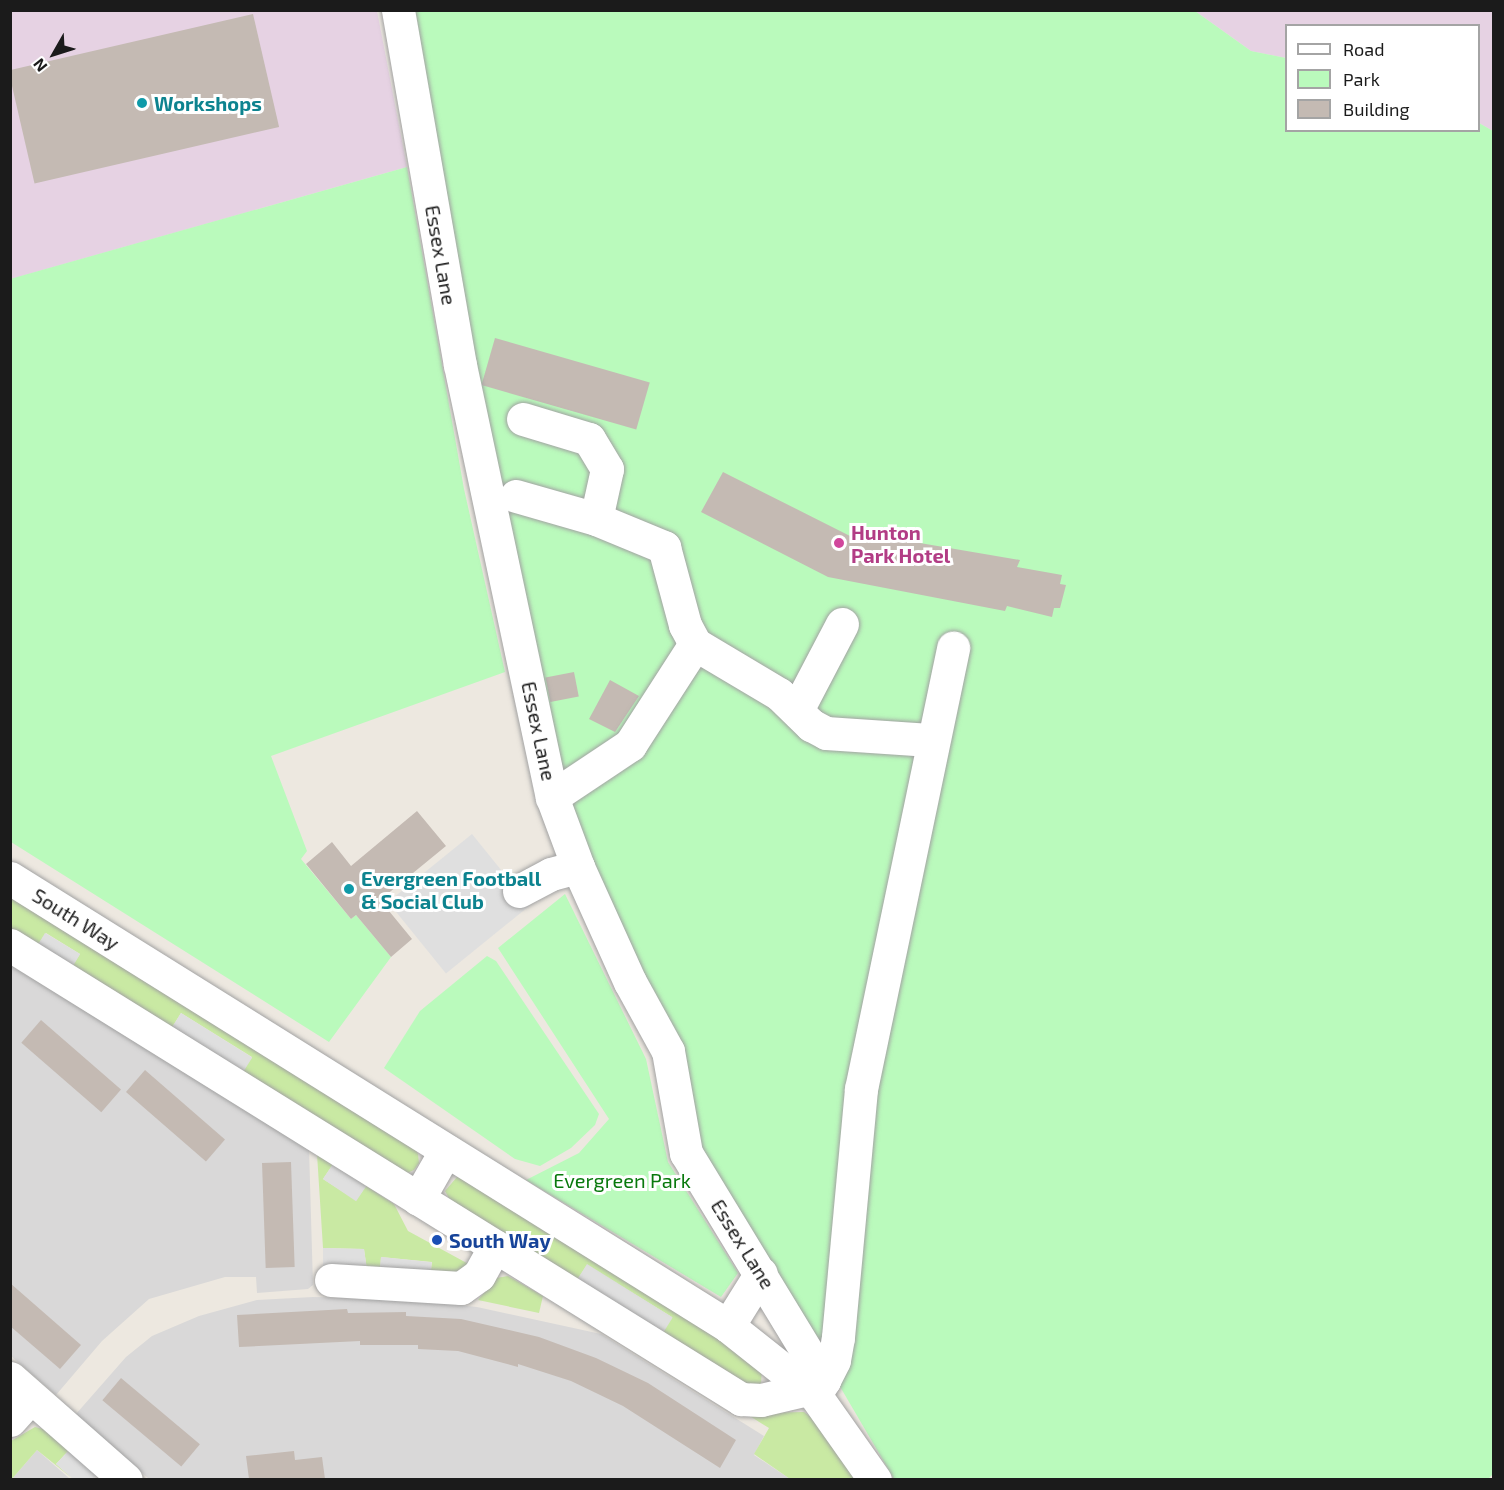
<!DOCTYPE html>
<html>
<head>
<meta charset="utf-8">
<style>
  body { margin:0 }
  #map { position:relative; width:1504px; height:1490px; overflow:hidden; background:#ede8e0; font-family:"Exo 2",sans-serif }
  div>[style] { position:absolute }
  .residential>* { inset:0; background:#d9d8d8 }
  .industrial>* { inset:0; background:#e6d2e3 }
  .grass>* { inset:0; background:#c9e9a3 }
  .park>* { inset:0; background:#bafabc }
  .parking>* { inset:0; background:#dfdfdf; transform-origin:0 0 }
  .building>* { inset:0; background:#c4bab3; transform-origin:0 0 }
  .roads { filter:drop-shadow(0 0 2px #a2a2a2) drop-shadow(0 0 2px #a2a2a2) }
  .minor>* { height:33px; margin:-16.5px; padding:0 16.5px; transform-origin:16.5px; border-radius:16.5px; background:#fff }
  .dots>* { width:16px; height:16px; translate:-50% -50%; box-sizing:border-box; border:3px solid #fff; border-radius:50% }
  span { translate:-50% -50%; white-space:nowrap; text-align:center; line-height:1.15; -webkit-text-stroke:6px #fff; paint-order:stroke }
  .culture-label { font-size:20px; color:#0d838f; font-weight:700 }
  .left { translate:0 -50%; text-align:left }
  .street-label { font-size:20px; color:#1b1b1b }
  .hotel-label { font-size:20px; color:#b23c85; font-weight:700 }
  .park-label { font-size:20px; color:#09790d }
  .transit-label { font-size:20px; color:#164399; font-weight:700 }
  .frame { position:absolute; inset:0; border:12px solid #1b1b1b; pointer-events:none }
  .legend { position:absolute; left:1285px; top:24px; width:195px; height:108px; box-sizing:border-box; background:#fff; border:2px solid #a4a4a4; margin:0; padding:8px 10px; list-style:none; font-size:18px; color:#1b1b1b }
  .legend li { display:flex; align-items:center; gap:12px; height:30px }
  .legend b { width:30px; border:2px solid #a4a4a4 }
  .north { position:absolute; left:24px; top:24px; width:60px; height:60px; -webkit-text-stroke:4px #fff; paint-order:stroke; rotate:231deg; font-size:16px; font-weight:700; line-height:24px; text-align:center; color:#1b1b1b }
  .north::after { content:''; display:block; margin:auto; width:21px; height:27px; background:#1b1b1b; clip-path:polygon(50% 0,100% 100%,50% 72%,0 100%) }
</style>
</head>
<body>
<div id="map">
  <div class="residential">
    <div style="clip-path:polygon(10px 965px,309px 1148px,313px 1285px,308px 1289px,257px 1293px,256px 1277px,225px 1277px,149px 1299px,102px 1341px,56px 1395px,11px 1356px)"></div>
    <div style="clip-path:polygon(313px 1297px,398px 1299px,477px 1307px,601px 1334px,764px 1436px,754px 1455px,790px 1479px,149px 1479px,76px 1414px,126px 1357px,152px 1336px,199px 1316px,257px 1300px)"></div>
    <div style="clip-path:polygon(37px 1450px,70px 1479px,11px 1480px)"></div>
  </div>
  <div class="industrial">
    <div style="clip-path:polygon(11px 11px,377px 11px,407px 167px,11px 279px)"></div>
    <div style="clip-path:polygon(1195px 11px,1493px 11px,1493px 131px,1479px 123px,1478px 26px,1286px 26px,1286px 58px,1251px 51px)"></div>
  </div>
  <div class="grass">
    <div style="clip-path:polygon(10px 894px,411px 1142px,418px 1154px,419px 1163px,414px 1170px,405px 1174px,240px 1075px,252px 1057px,181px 1013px,169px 1032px,70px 969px,80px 954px,46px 933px,36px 947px,11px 931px)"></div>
    <div style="clip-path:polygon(317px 1154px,333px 1164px,323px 1179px,356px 1200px,366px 1186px,394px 1204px,408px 1231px,474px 1267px,430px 1279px,432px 1262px,381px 1257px,380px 1273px,367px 1270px,364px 1249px,323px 1248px)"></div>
    <div style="clip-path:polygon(457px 1177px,467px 1179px,762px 1367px,761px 1384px,754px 1388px,662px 1333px,672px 1317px,587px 1265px,577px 1280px,450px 1200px,445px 1191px)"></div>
    <div style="clip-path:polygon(508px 1276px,543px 1296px,539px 1313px,478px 1300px,496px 1278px)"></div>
    <div style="clip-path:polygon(804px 1412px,816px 1421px,863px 1479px,790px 1479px,754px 1454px,769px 1428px,745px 1413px)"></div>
    <div style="clip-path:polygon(35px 1427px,47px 1430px,70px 1449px,56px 1464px,73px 1479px,37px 1450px,11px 1480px,11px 1441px)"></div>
  </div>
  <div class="park">
    <div style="clip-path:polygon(410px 11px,1195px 11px,1251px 51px,1286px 58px,1286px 130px,1478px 130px,1479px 123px,1493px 131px,1494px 1473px,1488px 1479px,894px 1479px,703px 1152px,683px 1046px,644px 977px,571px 815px,469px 361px)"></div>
    <div style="clip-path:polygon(407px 167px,464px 489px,505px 672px,271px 756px,307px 851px,301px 859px,351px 919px,356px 915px,391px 957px,329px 1042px,11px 842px,10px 279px)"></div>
    <div style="clip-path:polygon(565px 894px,646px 1059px,668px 1162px,738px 1273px,721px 1297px,526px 1180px,579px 1153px,609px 1119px,498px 948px)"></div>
    <div style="clip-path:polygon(487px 956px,496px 961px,599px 1114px,595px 1125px,571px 1148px,540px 1166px,515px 1159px,384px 1068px,420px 1011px)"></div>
  </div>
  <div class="parking">
    <div style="left:472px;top:834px;width:92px;height:108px;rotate:51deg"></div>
    <div style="left:45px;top:933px;width:41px;height:17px;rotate:31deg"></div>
    <div style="left:181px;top:1013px;width:84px;height:22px;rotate:32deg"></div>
    <div style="left:333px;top:1164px;width:40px;height:18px;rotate:34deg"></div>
    <div style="clip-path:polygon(323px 1248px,364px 1249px,367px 1270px,323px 1272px)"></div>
    <div style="left:381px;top:1257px;width:51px;height:16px;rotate:6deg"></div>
    <div style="left:587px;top:1264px;width:101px;height:19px;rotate:32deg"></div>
    <div style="clip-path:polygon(70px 1449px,98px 1474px,93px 1479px,73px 1479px,56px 1464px)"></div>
  </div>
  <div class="building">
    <div style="left:253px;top:14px;width:116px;height:251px;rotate:77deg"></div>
    <div style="left:495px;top:338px;width:161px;height:49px;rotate:16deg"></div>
    <div style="clip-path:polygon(723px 472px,852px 537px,873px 535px,1020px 560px,1017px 567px,1062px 575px,1060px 584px,1066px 585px,1060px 608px,1054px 608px,1052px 617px,1007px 606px,1005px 611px,828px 577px,701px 512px)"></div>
    <div style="left:574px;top:672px;width:25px;height:29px;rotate:79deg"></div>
    <div style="clip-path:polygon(610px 680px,639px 696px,615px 732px,589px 719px)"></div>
    <div style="clip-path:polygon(417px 811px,446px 846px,380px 900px,412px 939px,391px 957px,356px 915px,351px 919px,306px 864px,332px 842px,351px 866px)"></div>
    <div style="left:41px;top:1020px;width:106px;height:30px;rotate:41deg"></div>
    <div style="left:145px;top:1070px;width:106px;height:29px;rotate:41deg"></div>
    <div style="left:291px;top:1162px;width:105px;height:29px;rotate:88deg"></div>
    <div style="clip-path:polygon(10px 1283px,81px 1345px,60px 1369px,10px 1326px)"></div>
    <div style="clip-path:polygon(347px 1309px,348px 1313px,406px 1312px,406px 1316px,461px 1319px,539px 1337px,596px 1358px,648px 1383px,736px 1440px,720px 1468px,623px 1406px,571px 1381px,518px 1364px,518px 1367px,458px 1351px,418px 1349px,418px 1345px,360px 1345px,360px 1341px,239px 1347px,237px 1315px)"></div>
    <div style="left:121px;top:1378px;width:103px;height:29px;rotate:40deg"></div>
    <div style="clip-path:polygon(294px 1451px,295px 1460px,322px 1457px,325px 1479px,249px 1479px,246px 1456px)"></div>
  </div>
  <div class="roads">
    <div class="minor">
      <div style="left:398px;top:10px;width:360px;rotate:80.1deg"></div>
      <div style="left:460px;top:365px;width:442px;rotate:78deg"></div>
      <div style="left:552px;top:797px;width:75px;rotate:69.6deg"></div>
      <div style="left:578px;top:867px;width:126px;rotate:65.7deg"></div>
      <div style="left:630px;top:982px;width:79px;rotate:61.2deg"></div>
      <div style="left:668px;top:1051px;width:104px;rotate:80deg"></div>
      <div style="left:686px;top:1153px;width:266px;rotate:58.7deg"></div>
      <div style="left:824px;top:1380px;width:17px;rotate:121deg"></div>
      <div style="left:523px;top:419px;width:69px;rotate:16.9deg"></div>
      <div style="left:589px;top:439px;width:35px;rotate:59deg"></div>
      <div style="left:607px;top:469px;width:51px;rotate:102.4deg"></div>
      <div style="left:516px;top:496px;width:83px;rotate:16deg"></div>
      <div style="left:596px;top:519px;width:74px;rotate:22.4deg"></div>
      <div style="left:664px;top:547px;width:81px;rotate:74.9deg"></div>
      <div style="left:685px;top:625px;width:21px;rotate:62deg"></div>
      <div style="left:695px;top:644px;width:120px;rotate:122.8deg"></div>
      <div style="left:630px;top:745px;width:94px;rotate:146.3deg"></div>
      <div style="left:695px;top:644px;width:98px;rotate:30.8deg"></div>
      <div style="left:779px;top:694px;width:45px;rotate:44.1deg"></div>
      <div style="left:811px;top:725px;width:17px;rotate:28deg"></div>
      <div style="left:826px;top:733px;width:104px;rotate:3.9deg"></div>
      <div style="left:797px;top:710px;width:97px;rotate:-62.4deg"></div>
      <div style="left:10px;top:878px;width:846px;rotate:31.96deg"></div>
      <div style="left:728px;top:1326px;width:111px;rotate:38.4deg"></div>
      <div style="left:815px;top:1395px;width:104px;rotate:54.8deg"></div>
      <div style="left:519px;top:891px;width:36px;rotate:-28deg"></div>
      <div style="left:551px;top:874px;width:28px;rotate:-15deg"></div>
      <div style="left:10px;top:945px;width:861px;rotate:31.84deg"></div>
      <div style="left:741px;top:1399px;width:20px;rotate:3deg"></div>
      <div style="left:761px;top:1400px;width:47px;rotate:-13.4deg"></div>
      <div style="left:418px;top:1199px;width:56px;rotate:-60.3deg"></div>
      <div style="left:331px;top:1280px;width:130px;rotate:3.5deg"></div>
      <div style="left:461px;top:1288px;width:22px;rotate:-36deg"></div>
      <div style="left:479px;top:1275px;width:33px;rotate:-61deg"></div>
      <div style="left:728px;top:1326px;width:62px;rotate:-58.1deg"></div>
      <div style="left:10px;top:1378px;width:154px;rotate:41.3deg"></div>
      <div style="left:824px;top:1380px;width:22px;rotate:-63deg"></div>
      <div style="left:834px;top:1360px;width:23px;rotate:-80deg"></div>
      <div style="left:838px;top:1337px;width:249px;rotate:-84.7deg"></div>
      <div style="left:861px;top:1089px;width:451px;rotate:-78.2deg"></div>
      <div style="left:10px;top:1420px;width:31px;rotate:-48deg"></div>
    </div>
  </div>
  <div class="dots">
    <div style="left:142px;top:103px;background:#0f9aa8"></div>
    <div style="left:839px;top:543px;background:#d1479c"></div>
    <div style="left:349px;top:889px;background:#0f9aa8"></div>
    <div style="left:437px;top:1240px;background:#1a4fb4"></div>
  </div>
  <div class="culture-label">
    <span class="left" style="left:154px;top:103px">Workshops</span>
    <span class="left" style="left:361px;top:890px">Evergreen Football<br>&amp; Social Club</span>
  </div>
  <div class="street-label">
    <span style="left:441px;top:255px;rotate:80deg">Essex Lane</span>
    <span style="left:539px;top:731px;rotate:78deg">Essex Lane</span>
    <span style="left:76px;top:919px;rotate:32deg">South Way</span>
    <span style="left:743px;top:1244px;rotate:58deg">Essex Lane</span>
  </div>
  <div class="hotel-label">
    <span class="left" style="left:851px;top:544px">Hunton<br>Park Hotel</span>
  </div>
  <div class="park-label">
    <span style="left:622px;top:1180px">Evergreen Park</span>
  </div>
  <div class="transit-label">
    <span class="left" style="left:449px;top:1240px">South Way</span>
  </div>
  <div class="frame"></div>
  <ul class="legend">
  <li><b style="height:8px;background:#fff"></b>Road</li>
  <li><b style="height:16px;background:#bafabc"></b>Park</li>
  <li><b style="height:16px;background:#c4bab3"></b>Building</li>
  </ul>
  <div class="north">N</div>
</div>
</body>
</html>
